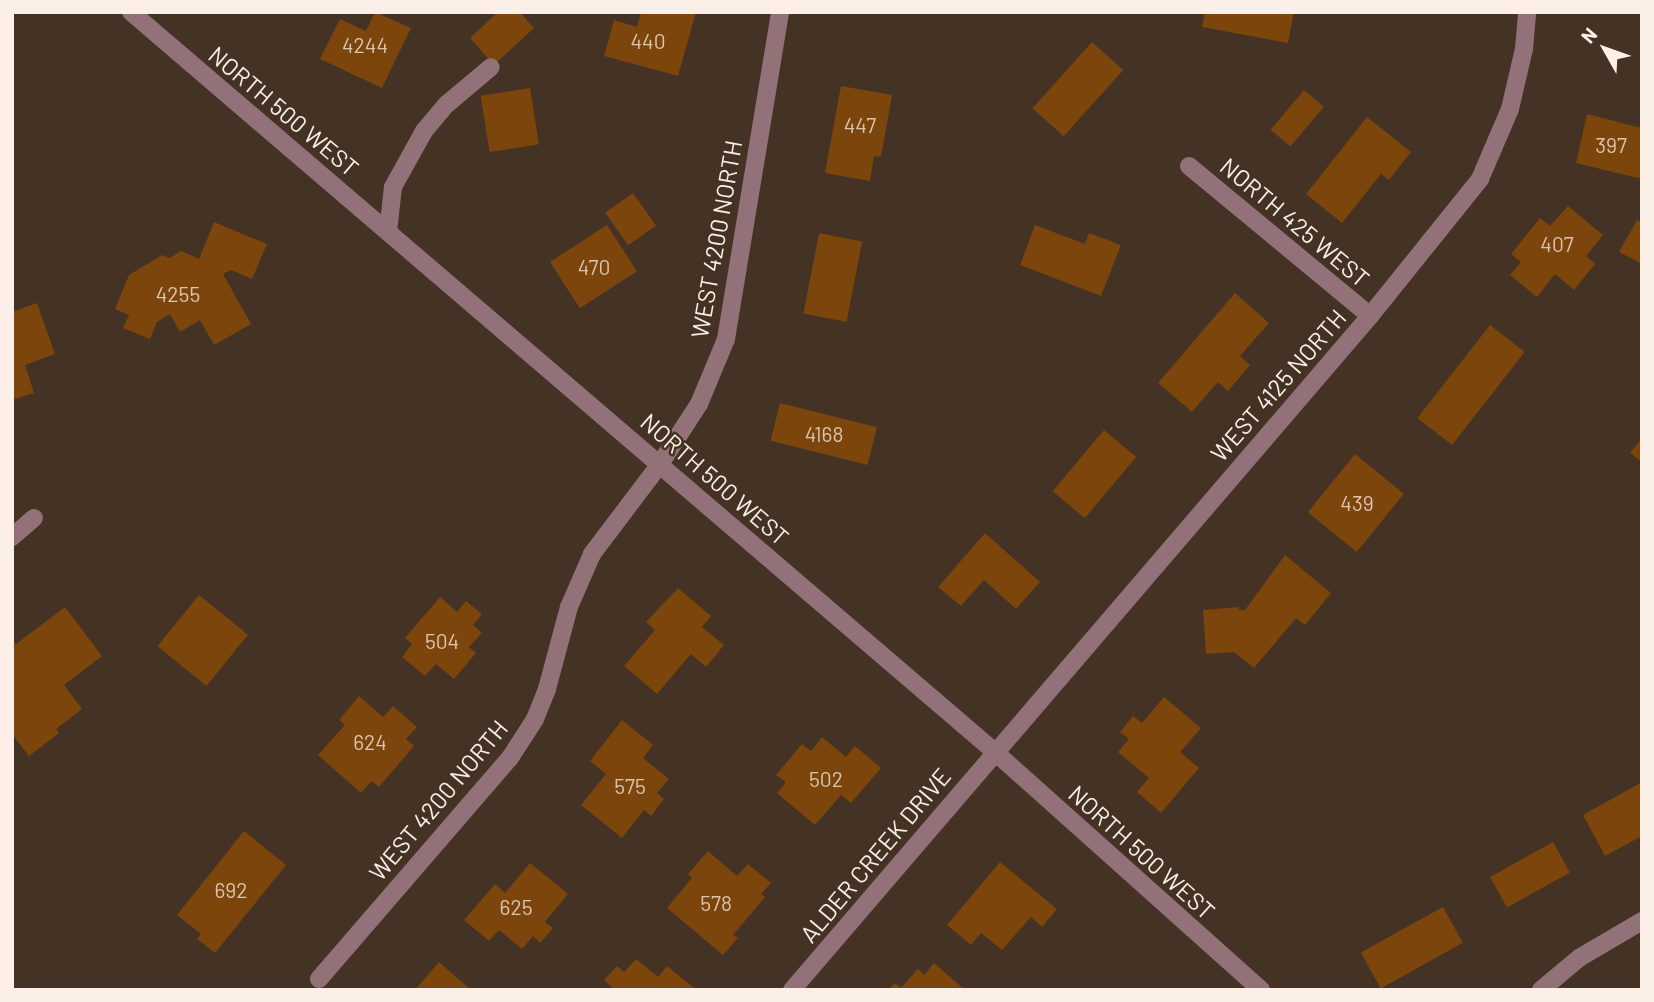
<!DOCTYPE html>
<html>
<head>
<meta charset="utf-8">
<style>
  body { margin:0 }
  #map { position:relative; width:1654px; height:1002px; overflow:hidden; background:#443224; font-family:Barlow,sans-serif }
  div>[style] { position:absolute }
  .building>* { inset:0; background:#7b450b; transform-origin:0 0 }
  .minor>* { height:18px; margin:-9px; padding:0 9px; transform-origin:9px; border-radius:9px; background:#937179 }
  span { translate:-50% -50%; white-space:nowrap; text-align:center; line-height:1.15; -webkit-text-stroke:5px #443224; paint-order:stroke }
  .number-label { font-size:21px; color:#dbc4b0 }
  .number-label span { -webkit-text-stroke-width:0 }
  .street-label { font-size:24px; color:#fbefe7 }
  .frame { position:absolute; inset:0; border:14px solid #fbefe7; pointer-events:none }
  .north { position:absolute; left:1570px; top:14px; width:70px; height:70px; -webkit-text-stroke:5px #443224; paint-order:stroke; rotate:310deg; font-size:19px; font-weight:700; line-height:28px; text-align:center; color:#fbefe7 }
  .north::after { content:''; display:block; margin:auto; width:24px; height:32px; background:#fbefe7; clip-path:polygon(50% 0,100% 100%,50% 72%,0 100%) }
</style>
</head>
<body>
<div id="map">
  <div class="building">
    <div style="clip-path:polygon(375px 12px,411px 28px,382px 88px,320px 59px,340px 19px,366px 31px)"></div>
    <div style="clip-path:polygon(498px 12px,520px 12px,534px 28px,494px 65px,470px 38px)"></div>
    <div style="clip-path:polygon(641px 12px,696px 12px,678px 76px,604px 56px,614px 20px,637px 27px)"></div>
    <div style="clip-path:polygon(1205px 12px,1294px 12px,1288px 43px,1202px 27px)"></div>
    <div style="left:1092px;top:42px;width:42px;height:89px;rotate:42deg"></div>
    <div style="clip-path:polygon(841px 86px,892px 95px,881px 157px,874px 156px,870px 181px,825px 173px)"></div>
    <div style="left:530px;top:88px;width:57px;height:50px;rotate:81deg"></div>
    <div style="left:1304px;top:90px;width:26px;height:52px;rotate:40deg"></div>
    <div style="clip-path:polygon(1587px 114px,1642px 128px,1642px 179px,1576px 163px)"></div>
    <div style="clip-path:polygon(1367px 117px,1411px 152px,1389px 180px,1381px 174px,1342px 223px,1306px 194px)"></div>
    <div style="left:633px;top:193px;width:40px;height:34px;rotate:55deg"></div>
    <div style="clip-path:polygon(1568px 206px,1603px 235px,1586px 256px,1595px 264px,1574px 290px,1555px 274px,1537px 297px,1510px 275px,1521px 262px,1511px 254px,1540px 218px,1550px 226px)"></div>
    <div style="clip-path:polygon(1637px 220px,1642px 222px,1642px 264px,1619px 252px)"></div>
    <div style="clip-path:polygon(214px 222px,267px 244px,252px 279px,231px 270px,223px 274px,251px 324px,214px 345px,200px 320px,180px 332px,170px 314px,157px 322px,150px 339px,123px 328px,129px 315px,115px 309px,129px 275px,162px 255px,170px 258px,181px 251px,199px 259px)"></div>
    <div style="left:607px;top:225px;width:55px;height:68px;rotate:57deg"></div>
    <div style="clip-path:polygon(1035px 225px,1085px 244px,1089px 233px,1121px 245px,1101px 296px,1020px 265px)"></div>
    <div style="left:819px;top:233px;width:44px;height:82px;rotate:11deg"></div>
    <div style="clip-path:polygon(1235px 293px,1269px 323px,1240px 356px,1250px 365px,1228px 391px,1218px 382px,1192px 412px,1158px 383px)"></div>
    <div style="clip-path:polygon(37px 303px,55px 354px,25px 365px,34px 393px,12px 400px,12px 312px)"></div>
    <div style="left:1490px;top:325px;width:44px;height:118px;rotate:38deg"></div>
    <div style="left:780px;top:403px;width:100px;height:39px;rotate:14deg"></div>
    <div style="left:1104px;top:430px;width:42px;height:80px;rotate:40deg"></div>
    <div style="clip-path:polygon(1642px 438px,1642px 462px,1630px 453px)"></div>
    <div style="left:1355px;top:454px;width:63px;height:75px;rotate:39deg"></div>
    <div style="clip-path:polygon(985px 533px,1040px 582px,1016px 609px,984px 580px,961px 606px,938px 587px)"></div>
    <div style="clip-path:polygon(1285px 555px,1331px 593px,1305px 625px,1296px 618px,1254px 668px,1234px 652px,1206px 654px,1203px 610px,1239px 607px,1239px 610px,1245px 610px)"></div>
    <div style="clip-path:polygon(678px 588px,711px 616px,702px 627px,724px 645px,706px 667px,691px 654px,657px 694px,624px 666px,655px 630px,646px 622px)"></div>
    <div style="left:199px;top:595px;width:63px;height:66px;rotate:39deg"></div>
    <div style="clip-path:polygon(440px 597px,457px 612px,466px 601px,482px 614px,473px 625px,482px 633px,469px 647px,476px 653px,454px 679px,436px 664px,425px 676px,402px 657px,412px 644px,405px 638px)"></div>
    <div style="clip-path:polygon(65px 607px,102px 656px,64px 685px,82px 709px,56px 729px,59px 733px,29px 756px,12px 734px,12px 640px,16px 644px)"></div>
    <div style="clip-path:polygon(359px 696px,383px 717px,393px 706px,417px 727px,406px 739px,414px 746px,379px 787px,372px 781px,361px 793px,318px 755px,345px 725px,339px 720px)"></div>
    <div style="clip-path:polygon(1164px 697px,1201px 728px,1180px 752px,1199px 768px,1161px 813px,1137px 792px,1149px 778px,1118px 752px,1129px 739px,1120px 732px,1133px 716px,1142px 723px)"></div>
    <div style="clip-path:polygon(622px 720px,653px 745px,643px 758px,669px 779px,657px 793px,664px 799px,651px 816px,644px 810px,622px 838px,581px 805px,606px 774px,590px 761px)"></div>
    <div style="clip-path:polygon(822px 737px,846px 757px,855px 746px,881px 768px,851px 803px,841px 795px,815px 825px,777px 793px,786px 782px,776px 775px,802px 744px,811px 751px)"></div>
    <div style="clip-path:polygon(1642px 782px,1642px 836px,1605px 856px,1583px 815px)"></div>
    <div style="clip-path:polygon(244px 831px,286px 865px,215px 953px,197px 939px,201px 934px,177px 915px)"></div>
    <div style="left:1553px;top:842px;width:35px;height:72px;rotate:61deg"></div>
    <div style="clip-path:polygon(708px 851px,737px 876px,748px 864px,771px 883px,761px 894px,765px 897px,733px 935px,738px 938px,723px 955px,667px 908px,692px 878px,688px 874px)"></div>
    <div style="clip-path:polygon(1000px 862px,1057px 909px,1042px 927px,1031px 917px,1002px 950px,981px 933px,971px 945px,947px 925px)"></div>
    <div style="clip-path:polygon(530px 863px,568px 894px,545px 922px,553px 928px,540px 943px,533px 936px,522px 949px,499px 930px,489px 941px,464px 920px,495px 884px,505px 893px)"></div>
    <div style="left:1443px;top:907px;width:41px;height:94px;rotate:61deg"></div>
    <div style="clip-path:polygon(636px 959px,658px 977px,667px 966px,694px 988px,609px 990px,612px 987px,604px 980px,617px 966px,624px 972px)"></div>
    <div style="clip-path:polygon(439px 962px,471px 990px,415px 990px)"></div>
    <div style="clip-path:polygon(934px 963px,965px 990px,888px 990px,895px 983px,901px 988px,918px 969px,924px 975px)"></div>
  </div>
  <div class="minor">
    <div style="left:131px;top:12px;width:1138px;rotate:40.58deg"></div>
    <div style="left:995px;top:752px;width:357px;rotate:41.8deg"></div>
    <div style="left:1189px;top:166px;width:235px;rotate:39.6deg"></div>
    <div style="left:388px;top:232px;width:45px;rotate:-83.7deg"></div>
    <div style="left:393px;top:187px;width:64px;rotate:-61deg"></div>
    <div style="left:424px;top:131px;width:35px;rotate:-50deg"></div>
    <div style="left:447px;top:104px;width:57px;rotate:-40.1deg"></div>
    <div style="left:12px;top:537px;width:29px;rotate:-41deg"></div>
    <div style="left:319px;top:979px;width:292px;rotate:-49.2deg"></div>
    <div style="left:510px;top:758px;width:46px;rotate:-57.3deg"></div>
    <div style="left:535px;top:719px;width:32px;rotate:-68deg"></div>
    <div style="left:547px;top:689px;width:85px;rotate:-75deg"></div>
    <div style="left:569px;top:607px;width:58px;rotate:-66.5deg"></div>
    <div style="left:592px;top:554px;width:113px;rotate:-52.9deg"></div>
    <div style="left:660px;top:464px;width:72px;rotate:-57deg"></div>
    <div style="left:699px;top:404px;width:70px;rotate:-67.4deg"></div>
    <div style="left:726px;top:339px;width:331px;rotate:-80.6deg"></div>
    <div style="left:792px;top:990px;width:888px;rotate:-49.38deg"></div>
    <div style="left:1370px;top:316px;width:176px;rotate:-51.2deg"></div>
    <div style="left:1480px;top:179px;width:76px;rotate:-66.8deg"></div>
    <div style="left:1510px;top:109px;width:62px;rotate:-76.9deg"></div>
    <div style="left:1524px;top:49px;width:37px;rotate:-85deg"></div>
    <div style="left:1541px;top:990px;width:50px;rotate:-40.1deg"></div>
    <div style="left:1579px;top:958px;width:73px;rotate:-30.4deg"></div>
  </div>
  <div class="number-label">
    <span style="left:648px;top:41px">440</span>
    <span style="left:365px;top:45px">4244</span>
    <span style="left:860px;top:125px">447</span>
    <span style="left:1611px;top:145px">397</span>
    <span style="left:1557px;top:244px">407</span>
    <span style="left:594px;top:267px">470</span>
    <span style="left:178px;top:294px">4255</span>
    <span style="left:824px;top:434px">4168</span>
    <span style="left:1357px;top:503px">439</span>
    <span style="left:442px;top:641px">504</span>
    <span style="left:370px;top:742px">624</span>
    <span style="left:826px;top:779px">502</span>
    <span style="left:630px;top:786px">575</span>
    <span style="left:231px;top:890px">692</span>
    <span style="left:716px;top:903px">578</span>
    <span style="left:516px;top:907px">625</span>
  </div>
  <div class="street-label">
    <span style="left:284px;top:111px;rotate:40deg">NORTH 500 WEST</span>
    <span style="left:1295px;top:222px;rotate:40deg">NORTH 425 WEST</span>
    <span style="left:716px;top:239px;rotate:-80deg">WEST 4200 NORTH</span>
    <span style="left:1278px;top:385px;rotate:-49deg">WEST 4125 NORTH</span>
    <span style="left:715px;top:479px;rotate:41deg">NORTH 500 WEST</span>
    <span style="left:438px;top:800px;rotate:-50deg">WEST 4200 NORTH</span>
    <span style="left:1142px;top:852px;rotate:42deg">NORTH 500 WEST</span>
    <span style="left:875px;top:855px;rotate:-50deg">ALDER CREEK DRIVE</span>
  </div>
  <div class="frame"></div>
  <div class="north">N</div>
</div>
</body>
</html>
